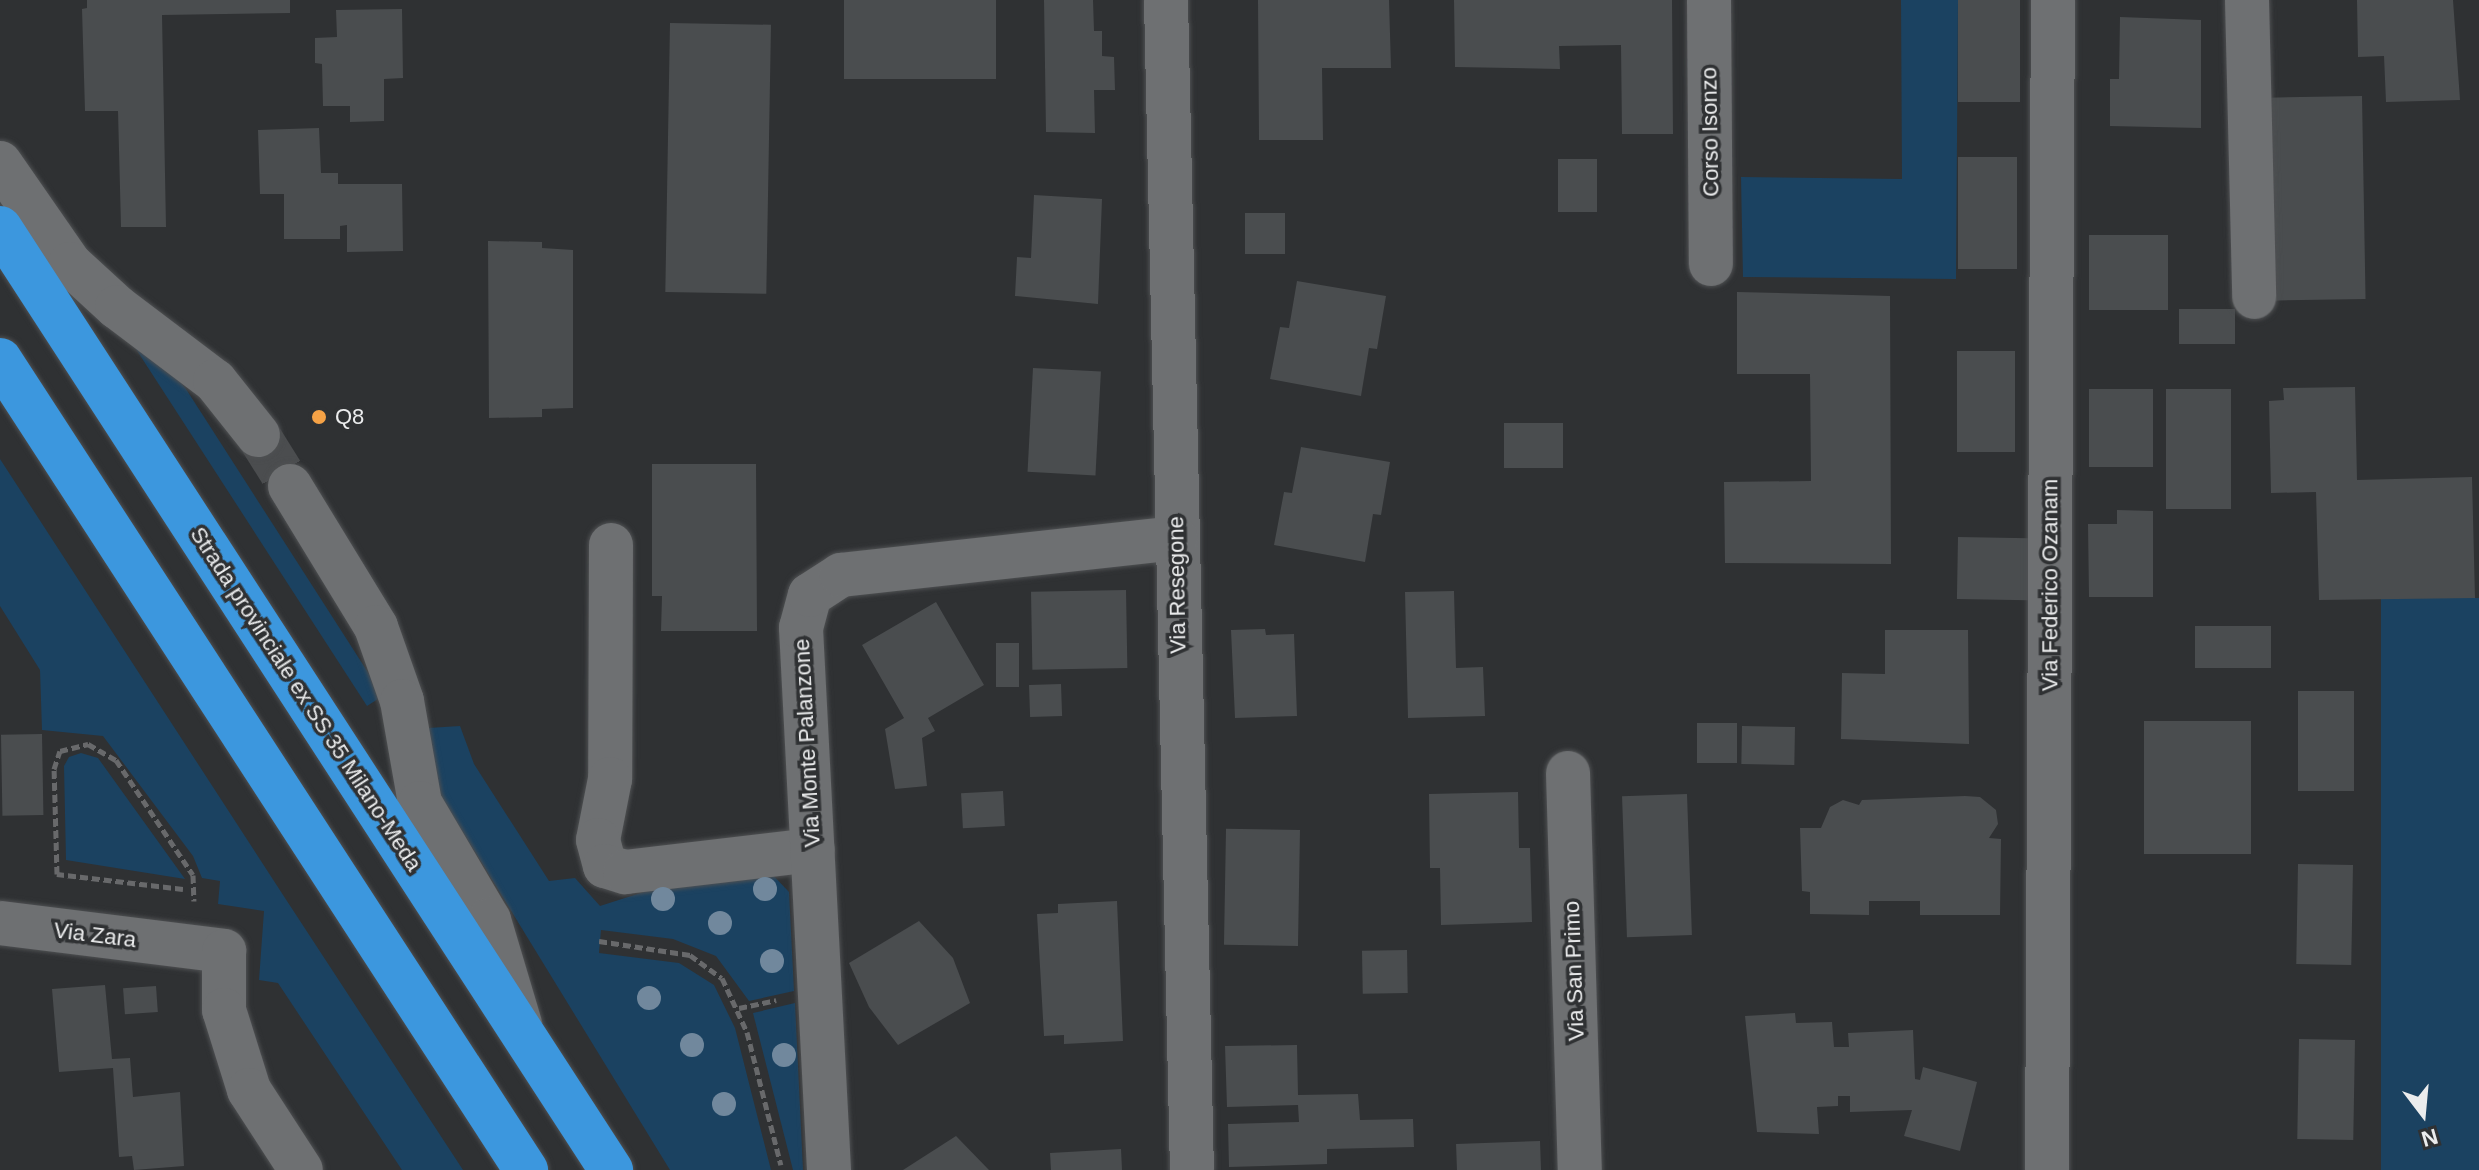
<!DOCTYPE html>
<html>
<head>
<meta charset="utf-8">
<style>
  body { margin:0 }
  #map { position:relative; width:2479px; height:1170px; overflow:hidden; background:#2f3133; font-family:Arial,sans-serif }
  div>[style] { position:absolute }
  .green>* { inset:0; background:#1b4261; transform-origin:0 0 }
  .building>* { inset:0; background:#4a4d4f; transform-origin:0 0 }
  .minor-tunnel>* { height:44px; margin-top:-22px; transform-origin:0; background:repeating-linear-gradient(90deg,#4b4d4f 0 44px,transparent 0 66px) }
  .path>* { height:5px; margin-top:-2.5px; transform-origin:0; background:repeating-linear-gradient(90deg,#68696b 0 8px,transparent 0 12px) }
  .roads { filter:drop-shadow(0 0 2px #4e5052) drop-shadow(0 0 2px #4e5052) }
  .minor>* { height:44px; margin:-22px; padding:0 22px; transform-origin:22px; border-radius:22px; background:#6e7072 }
  .highway>* { height:44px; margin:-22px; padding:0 22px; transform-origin:22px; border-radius:22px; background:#3c97de }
  .trees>* { width:24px; height:24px; margin:-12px; border-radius:50%; background:#71889d }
  .dots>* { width:22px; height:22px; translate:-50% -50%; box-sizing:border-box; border:4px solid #2f3133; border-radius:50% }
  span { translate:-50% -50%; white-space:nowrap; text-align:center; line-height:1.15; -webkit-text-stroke:7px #2f3133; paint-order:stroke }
  .street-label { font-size:22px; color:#ebeced }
  .poi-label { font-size:22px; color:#ebeced }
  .left { translate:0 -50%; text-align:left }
  .north { position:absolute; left:2383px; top:1074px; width:80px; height:80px; -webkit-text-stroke:6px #2f3133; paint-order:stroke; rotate:164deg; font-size:22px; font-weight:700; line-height:32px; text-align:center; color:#ebeced }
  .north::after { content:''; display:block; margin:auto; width:28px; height:36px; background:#ebeced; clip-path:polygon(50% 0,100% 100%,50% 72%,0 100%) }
</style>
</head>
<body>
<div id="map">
  <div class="green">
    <div style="clip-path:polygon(1901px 0,1958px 0,1956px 279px,1743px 277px,1741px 177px,1902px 179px)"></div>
    <div style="clip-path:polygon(134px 346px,166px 363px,186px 389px,369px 674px,378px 699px,367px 706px)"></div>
    <div style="clip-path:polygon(0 459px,285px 898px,463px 1170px,402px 1170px,278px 983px,259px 980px,264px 911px,218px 904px,220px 881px,202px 878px,193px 856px,103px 736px,42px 730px,40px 670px,0 606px)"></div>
    <div style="left:2479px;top:598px;width:572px;height:98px;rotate:90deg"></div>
    <div style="clip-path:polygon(460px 726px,474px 764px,549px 881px,575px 878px,600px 906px,675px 882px,769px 871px,789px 892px,794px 991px,749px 1001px,716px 956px,673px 939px,601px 930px,599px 953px,679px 963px,714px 985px,735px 1028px,771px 1170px,670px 1170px,437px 790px,428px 728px)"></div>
    <div style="clip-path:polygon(81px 753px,98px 758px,185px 879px,66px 860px,64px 766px,69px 757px)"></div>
    <div style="clip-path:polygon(795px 1003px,803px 1170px,793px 1170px,753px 1013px)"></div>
  </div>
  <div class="building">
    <div style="clip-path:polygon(87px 0,290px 0,290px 13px,162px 15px,166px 227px,121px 227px,118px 111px,85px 111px,82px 9px,87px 8px)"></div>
    <div style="left:844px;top:0;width:152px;height:79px"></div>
    <div style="clip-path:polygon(1044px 0,1093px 0,1094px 31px,1102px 31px,1102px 56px,1114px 57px,1115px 90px,1094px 90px,1095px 133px,1046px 132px)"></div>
    <div style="clip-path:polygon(1258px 0,1389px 0,1391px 68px,1322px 68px,1323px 140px,1259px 140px)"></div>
    <div style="clip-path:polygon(1454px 0,1672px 0,1673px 134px,1622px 134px,1621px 45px,1559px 46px,1560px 69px,1455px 67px)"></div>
    <div style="left:1958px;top:0;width:62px;height:102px"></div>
    <div style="clip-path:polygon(2357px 0,2453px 0,2460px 100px,2386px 102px,2384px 56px,2358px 57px)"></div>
    <div style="clip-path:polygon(402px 9px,403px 78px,384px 79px,384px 121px,350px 122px,350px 106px,323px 106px,322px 64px,315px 63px,315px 38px,337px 37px,336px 10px)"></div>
    <div style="clip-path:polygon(2120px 17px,2201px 20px,2201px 128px,2110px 126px,2110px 79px,2119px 79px)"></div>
    <div style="left:670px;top:23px;width:101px;height:269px;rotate:1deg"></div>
    <div style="left:2362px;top:96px;width:203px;height:95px;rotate:89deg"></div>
    <div style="clip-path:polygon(319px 128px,321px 173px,338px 173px,338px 184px,402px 184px,403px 251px,347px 252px,347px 225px,340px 226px,340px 239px,284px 239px,284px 194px,260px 194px,258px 130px)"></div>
    <div style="left:1958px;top:157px;width:59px;height:112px"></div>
    <div style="left:1558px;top:159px;width:39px;height:53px"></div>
    <div style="clip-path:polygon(1034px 195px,1102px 199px,1098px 304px,1015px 296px,1017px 257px,1031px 258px)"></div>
    <div style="left:1245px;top:213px;width:40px;height:41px"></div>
    <div style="left:2089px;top:235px;width:79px;height:75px"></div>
    <div style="clip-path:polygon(488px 241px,542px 242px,542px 248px,573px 250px,573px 408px,542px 409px,542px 417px,489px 418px)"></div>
    <div style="clip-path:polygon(1297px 281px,1386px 296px,1377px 349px,1369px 348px,1361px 396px,1270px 379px,1280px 327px,1289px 328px)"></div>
    <div style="clip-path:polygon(1737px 292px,1890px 296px,1891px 564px,1725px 563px,1724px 482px,1811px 481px,1810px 374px,1737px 374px)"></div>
    <div style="left:2179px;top:309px;width:56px;height:35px"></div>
    <div style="left:1957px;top:351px;width:58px;height:101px"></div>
    <div style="left:1033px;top:368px;width:68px;height:104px;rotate:3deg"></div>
    <div style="clip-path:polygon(2355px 387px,2357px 480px,2472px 477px,2475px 598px,2319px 600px,2316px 492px,2271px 493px,2269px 401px,2284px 400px,2283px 388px)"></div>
    <div style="left:2089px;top:389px;width:64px;height:78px"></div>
    <div style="left:2166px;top:389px;width:65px;height:120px"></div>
    <div style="left:1504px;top:423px;width:59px;height:45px"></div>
    <div style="clip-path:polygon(1301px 447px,1390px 462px,1381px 515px,1373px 514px,1365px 562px,1274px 545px,1284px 492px,1292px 493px)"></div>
    <div style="clip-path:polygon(652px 464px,756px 464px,757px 631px,661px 631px,662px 596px,652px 596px)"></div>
    <div style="clip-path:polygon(2117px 510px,2153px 511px,2153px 597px,2089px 597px,2088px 524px,2117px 524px)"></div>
    <div style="left:1958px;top:537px;width:71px;height:62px;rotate:1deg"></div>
    <div style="left:1126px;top:590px;width:78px;height:95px;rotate:89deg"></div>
    <div style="clip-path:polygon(1454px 591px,1456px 668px,1483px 667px,1485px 716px,1408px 718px,1405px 592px)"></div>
    <div style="clip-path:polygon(936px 602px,984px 685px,928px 718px,935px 731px,922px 738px,927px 786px,895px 789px,885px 729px,904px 718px,862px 645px)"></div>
    <div style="left:2195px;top:626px;width:76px;height:42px"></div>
    <div style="clip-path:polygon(1265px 629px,1266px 635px,1294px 634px,1297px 716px,1235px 718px,1231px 630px)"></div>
    <div style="clip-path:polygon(1885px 630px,1968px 630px,1969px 744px,1841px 739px,1842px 673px,1885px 674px)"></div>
    <div style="left:996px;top:643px;width:23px;height:44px"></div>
    <div style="left:1061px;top:684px;width:32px;height:32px;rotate:88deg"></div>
    <div style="left:2298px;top:691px;width:56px;height:100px"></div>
    <div style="left:2144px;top:721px;width:107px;height:133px"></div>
    <div style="left:1697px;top:723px;width:40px;height:40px"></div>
    <div style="left:1742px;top:726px;width:53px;height:38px;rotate:1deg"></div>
    <div style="left:42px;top:734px;width:81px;height:41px;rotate:89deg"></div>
    <div style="left:1003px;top:791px;width:35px;height:42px;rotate:87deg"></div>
    <div style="clip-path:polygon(1518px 792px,1519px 848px,1530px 848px,1532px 922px,1441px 925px,1440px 868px,1430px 868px,1429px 794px)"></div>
    <div style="left:1687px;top:794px;width:141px;height:65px;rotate:88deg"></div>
    <div style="clip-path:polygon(1965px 796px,1980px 797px,1996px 810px,1998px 824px,1989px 838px,2001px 839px,2000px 915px,1920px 915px,1920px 901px,1869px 901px,1869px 915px,1810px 914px,1810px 892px,1802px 891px,1800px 828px,1821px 828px,1830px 807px,1843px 800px,1859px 805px,1862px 800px)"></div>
    <div style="left:1300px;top:830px;width:116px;height:74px;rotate:91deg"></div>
    <div style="left:2298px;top:864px;width:55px;height:100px;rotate:1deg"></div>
    <div style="clip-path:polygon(1117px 901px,1123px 1041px,1064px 1044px,1064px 1035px,1044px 1036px,1037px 914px,1058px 913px,1058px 904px)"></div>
    <div style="clip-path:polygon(919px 921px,953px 958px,970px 1003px,898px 1045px,869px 1007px,849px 963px)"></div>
    <div style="left:1407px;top:950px;width:43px;height:45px;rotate:89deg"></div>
    <div style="clip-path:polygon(105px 985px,112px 1059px,130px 1058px,133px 1097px,180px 1092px,184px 1166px,134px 1170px,132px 1156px,119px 1157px,113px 1068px,59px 1072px,52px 989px)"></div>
    <div style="left:156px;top:986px;width:26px;height:33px;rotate:86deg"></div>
    <div style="clip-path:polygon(1795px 1013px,1796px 1023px,1832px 1022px,1834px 1047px,1849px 1047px,1848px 1033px,1913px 1030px,1915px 1079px,1920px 1080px,1923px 1067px,1977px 1082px,1960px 1151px,1904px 1136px,1912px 1110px,1850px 1112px,1850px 1096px,1838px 1096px,1838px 1106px,1817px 1107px,1819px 1134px,1757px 1132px,1745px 1016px)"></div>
    <div style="left:2299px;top:1039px;width:56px;height:100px;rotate:1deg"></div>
    <div style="clip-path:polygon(1297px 1045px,1298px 1095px,1358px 1094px,1360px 1120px,1413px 1119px,1414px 1147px,1327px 1149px,1327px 1164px,1229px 1167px,1228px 1124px,1299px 1122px,1298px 1105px,1227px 1107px,1225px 1046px)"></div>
    <div style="clip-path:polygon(956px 1136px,989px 1170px,903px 1170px)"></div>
    <div style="left:1540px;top:1141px;width:29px;height:84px;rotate:88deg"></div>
    <div style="clip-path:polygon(1121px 1149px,1122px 1170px,1051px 1170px,1050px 1153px)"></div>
  </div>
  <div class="minor-tunnel">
    <div style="left:258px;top:435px;width:60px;rotate:57.9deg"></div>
  </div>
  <div class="path">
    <div style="left:183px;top:889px;width:127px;rotate:-173.2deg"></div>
    <div style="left:57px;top:874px;width:105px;rotate:-91.6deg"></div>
    <div style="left:54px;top:769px;width:19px;rotate:-72deg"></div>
    <div style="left:60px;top:751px;width:29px;rotate:-14deg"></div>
    <div style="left:88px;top:744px;width:32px;rotate:30deg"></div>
    <div style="left:116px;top:760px;width:138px;rotate:56.2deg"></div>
    <div style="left:193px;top:875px;width:26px;rotate:88deg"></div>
    <div style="left:599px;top:941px;width:92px;rotate:8.7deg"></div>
    <div style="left:690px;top:955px;width:39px;rotate:36deg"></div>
    <div style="left:722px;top:978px;width:60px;rotate:65.2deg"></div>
    <div style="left:747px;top:1032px;width:137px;rotate:75.7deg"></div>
    <div style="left:739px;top:1008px;width:38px;rotate:-12deg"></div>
  </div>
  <div class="roads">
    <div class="minor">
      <div style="left:1166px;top:0;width:1170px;rotate:88.73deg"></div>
      <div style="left:1709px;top:0;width:264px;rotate:89.6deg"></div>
      <div style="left:2247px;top:0;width:297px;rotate:88.6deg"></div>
      <div style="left:0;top:163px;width:123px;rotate:55.3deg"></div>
      <div style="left:70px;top:264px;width:64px;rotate:42.5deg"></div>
      <div style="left:117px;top:307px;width:123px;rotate:37.1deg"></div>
      <div style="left:215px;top:381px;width:69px;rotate:51.5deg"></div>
      <div style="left:290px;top:486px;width:165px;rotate:58.6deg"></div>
      <div style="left:376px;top:627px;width:78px;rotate:70.6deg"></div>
      <div style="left:402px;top:701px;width:104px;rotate:80deg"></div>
      <div style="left:420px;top:803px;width:136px;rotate:59.5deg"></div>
      <div style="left:489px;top:920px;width:109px;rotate:73.4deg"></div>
      <div style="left:611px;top:545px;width:234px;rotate:90.2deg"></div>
      <div style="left:610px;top:779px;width:62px;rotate:101.1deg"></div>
      <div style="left:598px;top:840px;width:27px;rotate:75deg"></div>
      <div style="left:605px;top:866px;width:21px;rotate:17deg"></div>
      <div style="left:625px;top:872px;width:189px;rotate:-6.7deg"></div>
      <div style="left:1568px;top:773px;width:397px;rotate:88.3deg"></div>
      <div style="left:0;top:923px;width:226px;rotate:7.1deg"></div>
      <div style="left:224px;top:951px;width:59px;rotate:90deg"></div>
      <div style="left:224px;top:1010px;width:84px;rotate:72.6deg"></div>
      <div style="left:249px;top:1090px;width:95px;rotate:57deg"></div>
      <div style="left:829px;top:1170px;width:543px;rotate:-92.96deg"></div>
      <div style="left:801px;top:628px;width:34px;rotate:-75deg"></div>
      <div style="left:810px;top:595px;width:37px;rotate:-33deg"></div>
      <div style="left:841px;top:575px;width:337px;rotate:-6.3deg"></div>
      <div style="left:2047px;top:1170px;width:1170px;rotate:-89.71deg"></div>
    </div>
    <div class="highway">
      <div style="left:0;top:228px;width:1123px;rotate:57.03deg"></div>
      <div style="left:0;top:360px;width:966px;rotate:57deg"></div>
    </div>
  </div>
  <div class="trees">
    <div style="left:765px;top:889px"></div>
    <div style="left:663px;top:899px"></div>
    <div style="left:720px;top:923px"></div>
    <div style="left:772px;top:961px"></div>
    <div style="left:649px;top:998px"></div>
    <div style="left:692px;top:1045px"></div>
    <div style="left:784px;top:1055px"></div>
    <div style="left:724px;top:1104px"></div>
  </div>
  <div class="dots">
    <div style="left:319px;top:417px;background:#f5a246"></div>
  </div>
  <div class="street-label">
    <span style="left:1710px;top:132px;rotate:-91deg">Corso Isonzo</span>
    <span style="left:1177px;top:585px;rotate:-91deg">Via Resegone</span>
    <span style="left:2050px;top:585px;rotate:-90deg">Via Federico Ozanam</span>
    <span style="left:306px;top:699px;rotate:57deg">Strada provinciale ex SS 35 Milano-Meda</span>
    <span style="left:807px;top:743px;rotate:-93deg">Via Monte Palanzone</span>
    <span style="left:95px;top:935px;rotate:7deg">Via Zara</span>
    <span style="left:1574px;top:971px;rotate:-92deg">Via San Primo</span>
  </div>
  <div class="poi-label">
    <span class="left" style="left:335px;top:417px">Q8</span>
  </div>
  <div class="north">N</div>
</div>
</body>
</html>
